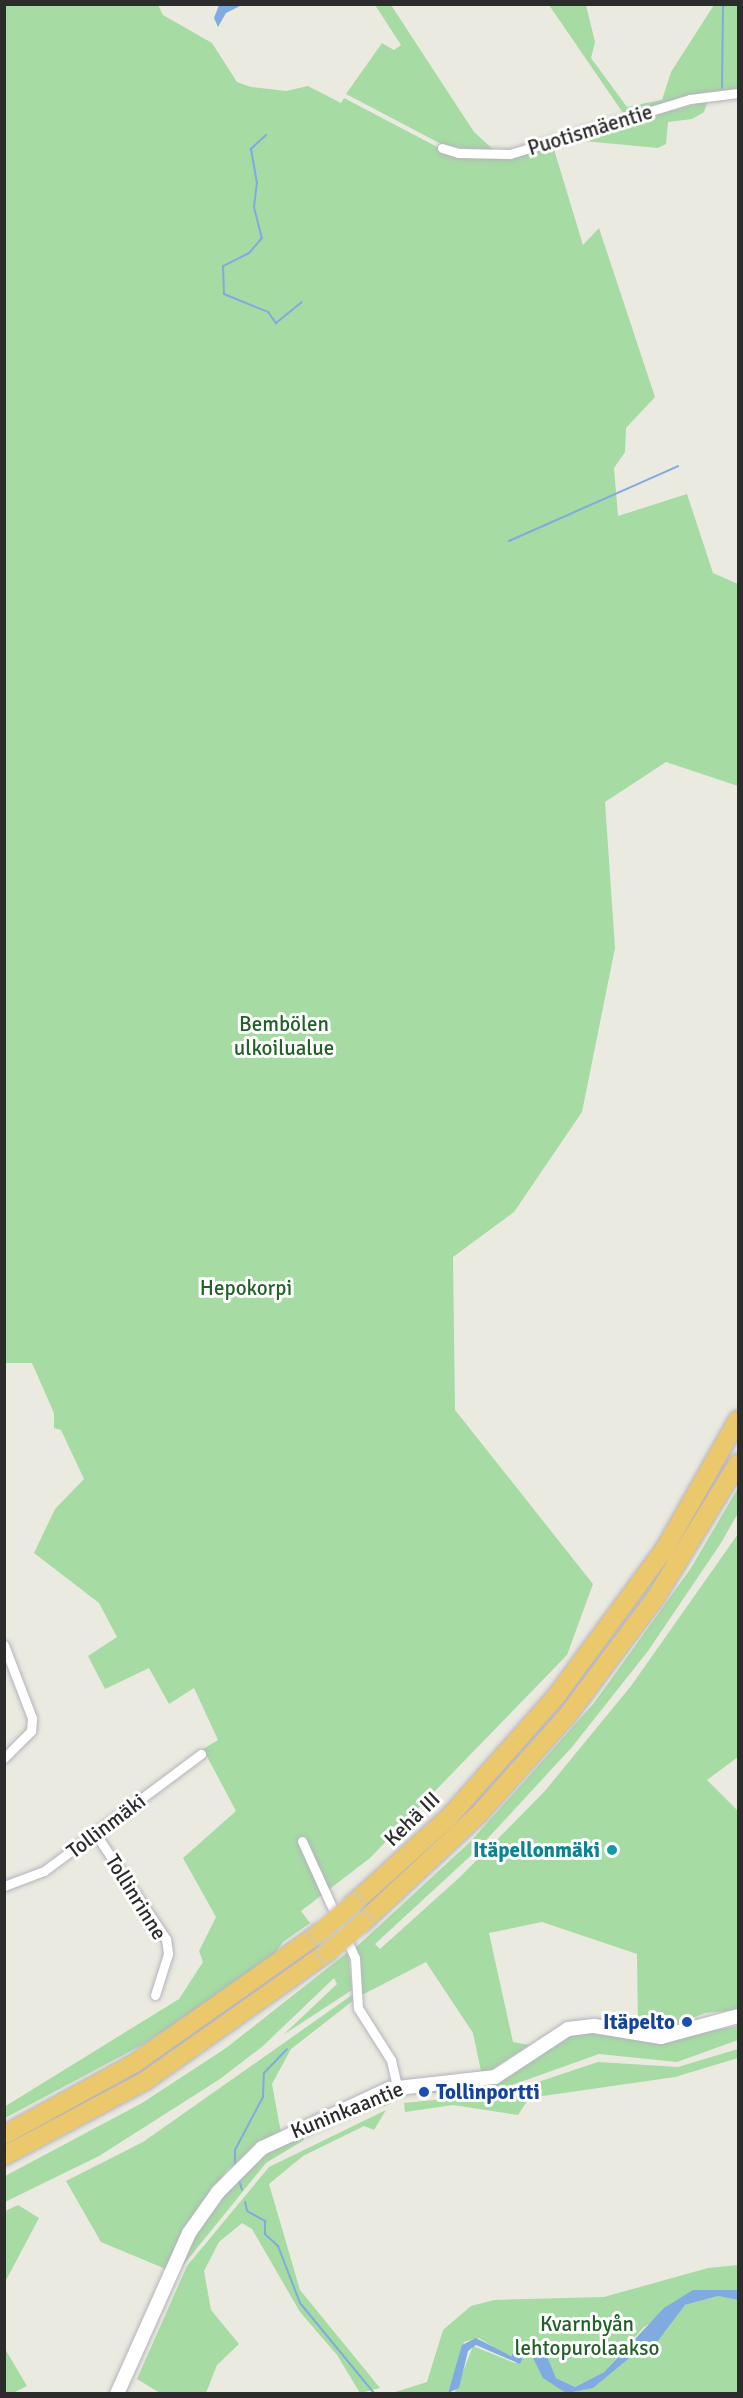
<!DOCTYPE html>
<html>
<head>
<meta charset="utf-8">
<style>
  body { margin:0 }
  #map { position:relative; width:743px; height:2398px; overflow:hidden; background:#ebeae0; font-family:Signika,sans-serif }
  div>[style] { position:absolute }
  .green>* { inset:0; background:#a6dba3; transform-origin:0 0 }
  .water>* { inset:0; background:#7fabe1 }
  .stream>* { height:2px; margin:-1px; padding:0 1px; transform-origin:1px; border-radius:1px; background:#7fabe1 }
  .roads { filter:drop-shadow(0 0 2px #b4b3be) drop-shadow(0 0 2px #b4b3be) }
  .street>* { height:9px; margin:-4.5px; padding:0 4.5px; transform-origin:4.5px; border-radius:4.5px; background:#fff }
  .secondary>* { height:14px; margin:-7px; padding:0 7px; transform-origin:7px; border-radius:7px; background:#fff }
  .highway>* { height:18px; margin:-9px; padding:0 9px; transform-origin:9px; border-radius:9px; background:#ebc86b }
  .bridges { filter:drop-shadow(0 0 2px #c8c8c8) drop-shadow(0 0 2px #c8c8c8) }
  .highway-bridge>* { height:18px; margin:-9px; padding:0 9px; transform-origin:9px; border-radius:9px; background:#ebc86b }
  .dots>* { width:16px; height:16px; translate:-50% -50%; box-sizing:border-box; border:3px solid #fff; border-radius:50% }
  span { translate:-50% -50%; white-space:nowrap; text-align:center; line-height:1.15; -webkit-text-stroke:6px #fff; paint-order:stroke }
  .street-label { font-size:21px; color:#2c2c2c }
  .park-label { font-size:21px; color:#236129 }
  .culture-label { font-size:21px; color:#0d838f; font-weight:700 }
  .right { translate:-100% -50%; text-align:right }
  .transit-label { font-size:21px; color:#164399; font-weight:700 }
  .left { translate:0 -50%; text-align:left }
  .frame { position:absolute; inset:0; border:6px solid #2c2c2c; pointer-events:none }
</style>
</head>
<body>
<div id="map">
  <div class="green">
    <div style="clip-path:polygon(5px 5px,158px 5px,163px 15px,212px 43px,237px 82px,251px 87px,286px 91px,308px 86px,341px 103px,344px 98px,443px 150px,493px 158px,552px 143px,583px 245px,599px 228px,655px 397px,626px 428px,625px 452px,614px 468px,618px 516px,687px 494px,713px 573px,738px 584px,738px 786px,666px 762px,605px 802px,615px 948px,582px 1112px,514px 1212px,453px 1257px,455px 1410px,593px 1584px,567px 1655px,370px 1858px,301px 1911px,310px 1923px,283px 1942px,271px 1959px,144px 2044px,5px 2118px,4px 2107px,179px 1999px,203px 1962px,199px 1951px,216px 1917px,183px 1858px,236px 1811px,203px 1749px,218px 1740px,194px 1688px,169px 1704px,149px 1668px,105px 1689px,88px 1656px,117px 1637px,99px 1603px,34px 1553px,55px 1509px,84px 1479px,61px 1430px,54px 1428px,54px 1413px,32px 1363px,4px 1363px)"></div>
    <div style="clip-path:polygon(375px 5px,391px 5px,474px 132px,496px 152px,445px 146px,346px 94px,382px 43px,394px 50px,401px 45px)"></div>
    <div style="clip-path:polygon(549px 5px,586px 5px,595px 42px,591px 58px,627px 107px,662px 100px,671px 72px,714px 5px,738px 5px,738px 91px,623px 113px)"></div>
    <div style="clip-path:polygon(708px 101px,704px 112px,692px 119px,668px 122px,666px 144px,658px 148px,584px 141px,582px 132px,621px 130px,636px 120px)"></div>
    <div style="clip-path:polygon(738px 1488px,738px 1513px,721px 1543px,648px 1651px,572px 1747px,478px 1849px,375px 1944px,380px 1949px,460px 1877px,544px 1792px,631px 1686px,738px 1534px,738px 1757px,707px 1780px,738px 1811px,738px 2010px,705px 2013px,666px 2029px,638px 2029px,637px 1954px,542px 1922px,489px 1933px,513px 2042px,529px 2045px,482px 2076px,473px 2033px,426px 1962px,360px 1996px,354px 1949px,470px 1842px,594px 1703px,691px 1568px)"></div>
    <div style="clip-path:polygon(348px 1952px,352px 1990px,283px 2035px,337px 1984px,334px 1978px,263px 2046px,220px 2079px,99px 2156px,5px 2202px,5px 2176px,142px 2103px,226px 2048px)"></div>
    <div style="clip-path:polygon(352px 1995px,354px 2000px,291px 2049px,272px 2084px,281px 2133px,228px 2169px,196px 2213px,168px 2270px,101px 2242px,66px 2181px,143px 2142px)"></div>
    <div style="clip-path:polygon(738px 2026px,738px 2040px,677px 2062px,599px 2054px,501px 2089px,433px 2093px,431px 2088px,477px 2085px,569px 2034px,605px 2032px,651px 2041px)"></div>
    <div style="clip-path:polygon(738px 2049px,738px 2058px,675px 2077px,529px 2098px,518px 2115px,453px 2105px,405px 2112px,404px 2103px,505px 2093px,598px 2062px,678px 2067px)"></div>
    <div style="left:388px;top:2095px;width:9px;height:93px;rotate:69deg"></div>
    <div style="clip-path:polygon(386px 2110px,374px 2130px,364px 2126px,303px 2156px,269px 2184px,300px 2290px,380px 2388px,360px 2393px,337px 2355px,300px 2312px,252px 2229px,242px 2223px,219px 2242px,204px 2271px,211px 2310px,239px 2344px,217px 2365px,206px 2393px,160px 2393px,137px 2379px,187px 2266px,269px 2167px)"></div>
    <div style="clip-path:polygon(300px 2133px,304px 2140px,266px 2163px,176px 2274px,203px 2219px,255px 2158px)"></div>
    <div style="clip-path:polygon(18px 2205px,39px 2218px,5px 2282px,5px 2211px)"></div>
    <div style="clip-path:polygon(738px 2265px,738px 2292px,703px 2290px,644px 2327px,604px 2372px,575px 2387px,556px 2378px,541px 2348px,523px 2344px,515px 2355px,506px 2355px,479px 2338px,464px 2342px,448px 2393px,389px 2394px,427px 2382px,443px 2330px,471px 2306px,494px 2300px,604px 2297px,708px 2268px)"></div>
    <div style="clip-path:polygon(718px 2296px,738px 2300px,738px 2393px,454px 2394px,473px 2346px,515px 2363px,531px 2354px,563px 2391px,603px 2379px,685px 2305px)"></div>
    <div style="clip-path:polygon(5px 2349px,27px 2386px,13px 2393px,5px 2393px)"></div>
  </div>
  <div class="water">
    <div style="clip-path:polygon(219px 5px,242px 4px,242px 5px,226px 13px,218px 27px,214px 18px)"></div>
    <div style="clip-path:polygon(693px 2290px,738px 2290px,738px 2300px,718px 2296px,685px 2305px,654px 2346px,633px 2355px,593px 2388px,566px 2393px,543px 2378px,531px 2354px,525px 2353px,520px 2364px,476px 2345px,468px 2351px,459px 2388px,448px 2393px,462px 2345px,476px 2338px,511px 2356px,519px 2346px,535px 2345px,545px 2352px,556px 2378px,575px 2387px,604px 2372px,664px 2308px)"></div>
  </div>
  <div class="stream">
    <div style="left:722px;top:88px;width:84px;rotate:-89.3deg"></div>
    <div style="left:266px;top:135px;width:21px;rotate:137deg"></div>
    <div style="left:251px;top:149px;width:34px;rotate:80deg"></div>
    <div style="left:257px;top:182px;width:25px;rotate:97deg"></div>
    <div style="left:254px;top:207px;width:32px;rotate:76deg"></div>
    <div style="left:262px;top:238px;width:20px;rotate:131deg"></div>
    <div style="left:249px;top:253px;width:29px;rotate:153deg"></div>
    <div style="left:223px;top:266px;width:28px;rotate:88deg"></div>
    <div style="left:224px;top:294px;width:48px;rotate:22.2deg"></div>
    <div style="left:268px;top:312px;width:14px;rotate:54deg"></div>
    <div style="left:276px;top:323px;width:33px;rotate:-39deg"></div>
    <div style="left:509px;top:541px;width:185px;rotate:-23.9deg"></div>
    <div style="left:235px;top:2163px;width:13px;rotate:-90deg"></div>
    <div style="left:235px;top:2150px;width:60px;rotate:-62.2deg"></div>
    <div style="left:263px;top:2097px;width:24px;rotate:-88deg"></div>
    <div style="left:264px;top:2073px;width:33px;rotate:-46deg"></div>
    <div style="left:239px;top:2180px;width:10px;rotate:73deg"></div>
    <div style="left:245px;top:2202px;width:9px;rotate:77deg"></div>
    <div style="left:247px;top:2211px;width:21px;rotate:29deg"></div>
    <div style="left:265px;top:2221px;width:13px;rotate:90deg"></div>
    <div style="left:265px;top:2234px;width:18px;rotate:43deg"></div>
    <div style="left:278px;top:2246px;width:61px;rotate:68.9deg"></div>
    <div style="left:300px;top:2303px;width:117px;rotate:50.6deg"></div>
  </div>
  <div class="roads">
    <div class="street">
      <div style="left:442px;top:148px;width:17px;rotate:17deg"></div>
      <div style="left:458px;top:153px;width:52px;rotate:1.1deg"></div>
      <div style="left:510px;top:154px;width:188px;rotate:-17deg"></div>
      <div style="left:690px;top:99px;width:48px;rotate:-7.1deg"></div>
      <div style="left:4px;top:1645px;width:78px;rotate:69deg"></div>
      <div style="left:32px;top:1718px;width:13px;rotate:94deg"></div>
      <div style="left:31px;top:1731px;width:38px;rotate:135deg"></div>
      <div style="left:97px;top:1836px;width:124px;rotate:56.2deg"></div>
      <div style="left:166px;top:1939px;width:15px;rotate:82deg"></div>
      <div style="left:168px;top:1954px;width:43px;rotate:107.6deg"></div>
      <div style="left:302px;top:1841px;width:128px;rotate:65.6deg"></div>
      <div style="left:355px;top:1958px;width:50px;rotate:86.6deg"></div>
      <div style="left:358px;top:2008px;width:62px;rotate:57.6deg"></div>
      <div style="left:391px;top:2060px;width:28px;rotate:77deg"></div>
      <div style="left:4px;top:1886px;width:43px;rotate:-20.6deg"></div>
      <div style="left:44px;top:1871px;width:196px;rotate:-36.7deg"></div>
    </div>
    <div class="secondary">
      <div style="left:117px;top:2394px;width:176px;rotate:-65.9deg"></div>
      <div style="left:189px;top:2233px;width:50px;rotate:-54.7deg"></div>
      <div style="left:218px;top:2192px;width:62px;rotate:-45deg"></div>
      <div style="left:262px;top:2148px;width:140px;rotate:-24.9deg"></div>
      <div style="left:389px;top:2089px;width:107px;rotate:-6.5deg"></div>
      <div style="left:495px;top:2077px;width:87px;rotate:-33.3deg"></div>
      <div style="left:568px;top:2029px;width:26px;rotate:-7deg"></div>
      <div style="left:594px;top:2026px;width:68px;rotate:9.3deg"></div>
      <div style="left:661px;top:2037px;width:80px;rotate:-15.3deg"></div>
    </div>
    <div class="highway">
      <div style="left:353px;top:1904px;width:131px;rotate:-42.2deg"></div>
      <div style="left:450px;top:1816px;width:162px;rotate:-48.5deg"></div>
      <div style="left:557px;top:1695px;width:180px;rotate:-53.6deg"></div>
      <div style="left:664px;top:1550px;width:150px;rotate:-60.4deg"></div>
      <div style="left:362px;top:1923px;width:161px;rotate:-43deg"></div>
      <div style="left:480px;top:1813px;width:130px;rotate:-48.1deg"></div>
      <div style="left:567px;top:1716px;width:149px;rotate:-53.2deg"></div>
      <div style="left:656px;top:1597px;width:157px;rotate:-58.5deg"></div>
      <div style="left:4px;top:2135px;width:149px;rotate:-28.8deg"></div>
      <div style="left:135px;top:2063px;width:225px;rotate:-35.2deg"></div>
      <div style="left:4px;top:2156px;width:160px;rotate:-28deg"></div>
      <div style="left:145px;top:2081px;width:224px;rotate:-35.2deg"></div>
    </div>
  </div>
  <div class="bridges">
    <div class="highway-bridge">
      <div style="left:319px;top:1933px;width:45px;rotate:-40.5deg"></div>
      <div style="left:328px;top:1952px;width:45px;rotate:-40.5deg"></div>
    </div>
  </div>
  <div class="dots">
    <div style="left:612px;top:1850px;background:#0f9aa8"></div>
    <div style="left:687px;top:2022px;background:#1a4fb4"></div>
    <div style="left:424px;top:2092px;background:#1a4fb4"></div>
  </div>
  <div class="street-label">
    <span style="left:590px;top:130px;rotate:-17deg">Puotismäentie</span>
    <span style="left:412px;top:1819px;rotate:-44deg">Kehä III</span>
    <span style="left:106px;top:1826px;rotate:-37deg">Tollinmäki</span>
    <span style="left:136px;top:1897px;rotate:58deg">Tollinrinne</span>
    <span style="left:347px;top:2110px;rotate:-22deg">Kuninkaantie</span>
  </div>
  <div class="park-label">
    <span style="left:284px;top:1036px">Bembölen<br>ulkoilualue</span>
    <span style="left:246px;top:1288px">Hepokorpi</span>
    <span style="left:587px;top:2336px">Kvarnbyån<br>lehtopurolaakso</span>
  </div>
  <div class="culture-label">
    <span class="right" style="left:600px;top:1850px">Itäpellonmäki</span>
  </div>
  <div class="transit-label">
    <span class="right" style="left:675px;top:2022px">Itäpelto</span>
    <span class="left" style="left:436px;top:2092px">Tollinportti</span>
  </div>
  <div class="frame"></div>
</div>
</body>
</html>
